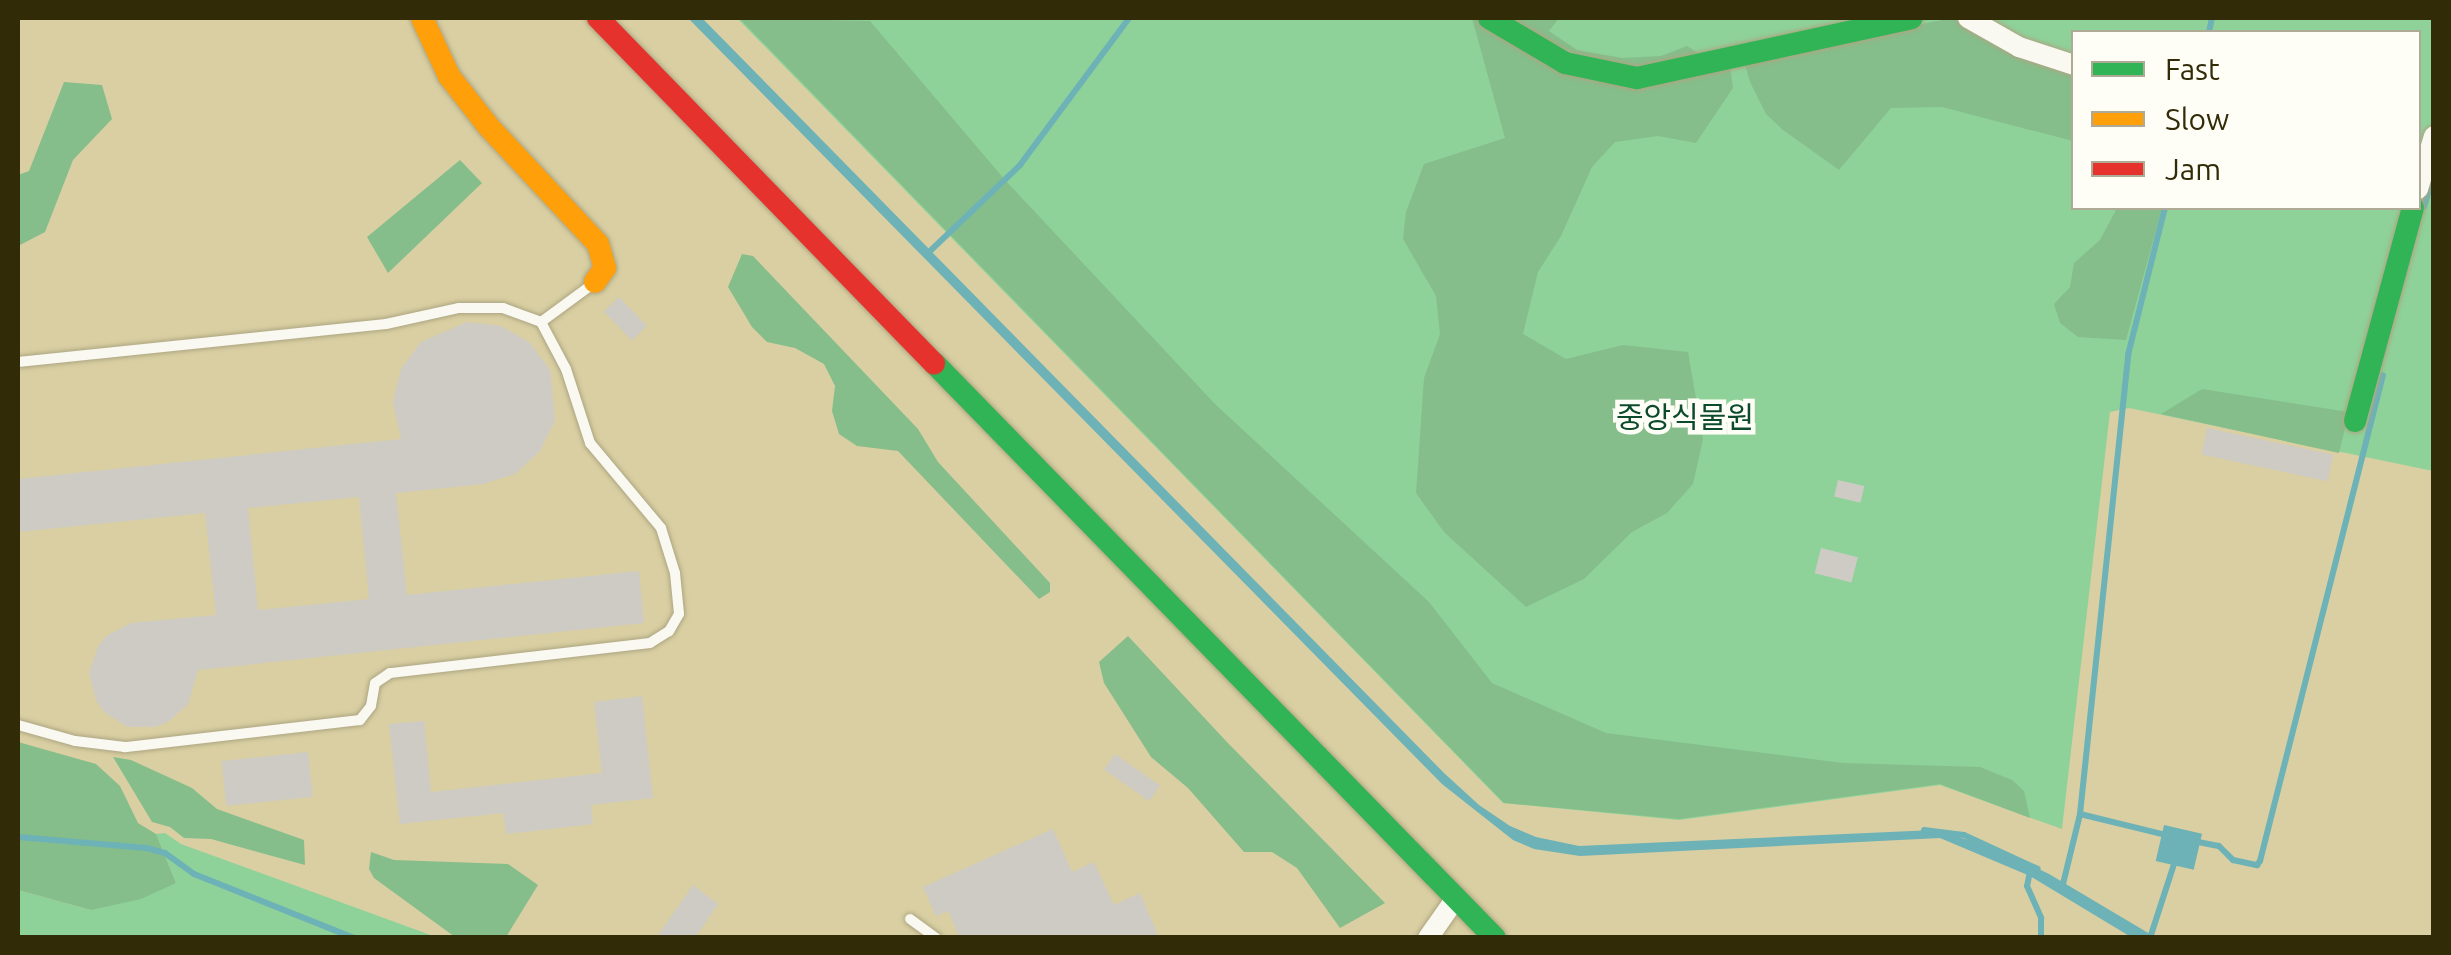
<!DOCTYPE html>
<html>
<head>
<meta charset="utf-8">
<style>
  body { margin:0 }
  #map { position:relative; width:2451px; height:955px; overflow:hidden; background:#d9cfa2; font-family:Ubuntu,"Noto Sans KR",sans-serif }
  div>[style] { position:absolute }
  .green>* { inset:0; background:#8ed299 }
  .forest>* { inset:0; background:#85be8b }
  .water>* { inset:0; background:#6db2b6; transform-origin:0 0 }
  .stream>* { height:6px; margin:-3px; padding:0 3px; transform-origin:3px; border-radius:3px; background:#6db2b6 }
  .building>* { inset:0; background:#cdcbc4; transform-origin:0 0 }
  .roads { filter:drop-shadow(0 0 2px #ada582) drop-shadow(0 0 2px #ada582) }
  .lane>* { height:10px; margin:-5px; padding:0 5px; transform-origin:5px; border-radius:5px; background:#f9f8f1 }
  .street>* { height:20px; margin:-10px; padding:0 10px; transform-origin:10px; border-radius:10px; background:#f9f8f1 }
  .fast>* { height:22px; margin:-11px; padding:0 11px; transform-origin:11px; border-radius:11px; background:#30b455 }
  .slow>* { height:22px; margin:-11px; padding:0 11px; transform-origin:11px; border-radius:11px; background:#ff9f0a }
  .jam>* { height:22px; margin:-11px; padding:0 11px; transform-origin:11px; border-radius:11px; background:#e5322d }
  span { translate:-50% -50%; white-space:nowrap; text-align:center; line-height:1.15; -webkit-text-stroke:9px #fffef6; paint-order:stroke }
  .park-label { font-size:30px; color:#0c4a2e }
  .frame { position:absolute; inset:0; border:20px solid #322b07; pointer-events:none }
  .legend { position:absolute; left:2071px; top:30px; width:350px; height:180px; box-sizing:border-box; background:#fffef6; border:2px solid #adaa96; margin:0; padding:12px 18px; list-style:none; font-size:30px; color:#322b07 }
  .legend li { display:flex; align-items:center; gap:20px; height:50px }
  .legend b { width:50px; border:2px solid #adaa96 }
</style>
</head>
<body>
<div id="map">
  <div class="green">
    <div style="clip-path:polygon(evenodd,737px 18px,2433px 18px,2433px 471px,2129px 408px,2110px 412px,2062px 829px,1940px 785px,1679px 820px,1503px 803px,737px 18px,2074px 32px,2418px 32px,2418px 208px,2074px 208px,2074px 32px)"></div>
    <div style="clip-path:polygon(165px 833px,181px 844px,436px 937px,18px 937px,18px 890px,91px 910px,176px 883px,156px 834px)"></div>
  </div>
  <div class="forest">
    <div style="clip-path:polygon(739px 18px,870px 21px,1005px 180px,1215px 404px,1429px 602px,1492px 683px,1606px 733px,1843px 763px,1980px 767px,2012px 780px,2024px 791px,2030px 818px,1940px 784px,1679px 819px,1504px 803px)"></div>
    <div style="clip-path:polygon(1472px 18px,1481px 18px,1564px 68px,1730px 66px,1733px 88px,1696px 143px,1658px 136px,1615px 142px,1592px 167px,1561px 236px,1538px 272px,1523px 334px,1566px 359px,1623px 345px,1688px 352px,1703px 439px,1693px 484px,1667px 513px,1632px 532px,1584px 579px,1526px 607px,1444px 532px,1416px 493px,1424px 378px,1440px 334px,1436px 296px,1403px 239px,1406px 212px,1424px 164px,1505px 138px)"></div>
    <div style="clip-path:polygon(1499px 18px,1559px 18px,1549px 31px,1577px 50px,1622px 58px,1661px 56px,1687px 46px,1706px 58px,1610px 70px)"></div>
    <div style="clip-path:polygon(1951px 18px,2073px 70px,2073px 141px,1942px 107px,1891px 108px,1839px 170px,1783px 130px,1766px 114px,1750px 82px,1744px 61px)"></div>
    <div style="clip-path:polygon(64px 82px,102px 85px,112px 119px,73px 160px,45px 232px,18px 246px,18px 175px,29px 171px)"></div>
    <div style="clip-path:polygon(460px 160px,482px 183px,388px 273px,367px 237px)"></div>
    <div style="clip-path:polygon(2117px 208px,2162px 208px,2126px 340px,2078px 337px,2060px 323px,2054px 304px,2070px 287px,2074px 263px,2100px 240px)"></div>
    <div style="clip-path:polygon(742px 254px,753px 256px,918px 429px,938px 462px,1050px 583px,1050px 592px,1039px 599px,898px 451px,857px 446px,839px 434px,832px 411px,835px 386px,824px 364px,795px 348px,767px 342px,752px 327px,728px 287px)"></div>
    <div style="clip-path:polygon(2202px 389px,2349px 412px,2339px 453px,2161px 414px)"></div>
    <div style="clip-path:polygon(1128px 636px,1226px 741px,1385px 903px,1340px 928px,1297px 868px,1272px 852px,1244px 852px,1188px 788px,1151px 757px,1104px 683px,1099px 662px)"></div>
    <div style="clip-path:polygon(18px 742px,96px 764px,120px 786px,138px 823px,156px 834px,176px 883px,141px 899px,91px 910px,18px 890px)"></div>
    <div style="clip-path:polygon(113px 757px,131px 760px,192px 788px,217px 809px,304px 840px,305px 865px,211px 839px,184px 838px,170px 827px,152px 822px)"></div>
    <div style="clip-path:polygon(371px 852px,394px 860px,508px 864px,538px 885px,506px 937px,455px 937px,374px 878px,369px 869px)"></div>
  </div>
  <div class="water">
    <div style="clip-path:polygon(688px 18px,702px 18px,1444px 773px,1479px 805px,1510px 826px,1536px 837px,1579px 846px,1934px 830px,1996px 848px,2049px 874px,2155px 937px,2131px 937px,2030px 876px,1940px 838px,1580px 856px,1534px 849px,1513px 840px,1442px 784px)"></div>
    <div style="left:2164px;top:825px;width:39px;height:37px;rotate:13deg"></div>
  </div>
  <div class="stream">
    <div style="left:2209px;top:32px;width:14px;rotate:-78deg"></div>
    <div style="left:2424px;top:207px;width:32px;rotate:-74deg"></div>
    <div style="left:927px;top:254px;width:129px;rotate:-43.7deg"></div>
    <div style="left:1020px;top:165px;width:183px;rotate:-53.4deg"></div>
    <div style="left:2080px;top:814px;width:89px;rotate:13.7deg"></div>
    <div style="left:1924px;top:830px;width:40px;rotate:7.1deg"></div>
    <div style="left:1964px;top:835px;width:81px;rotate:24.7deg"></div>
    <div style="left:18px;top:837px;width:129px;rotate:4.9deg"></div>
    <div style="left:147px;top:848px;width:19px;rotate:16deg"></div>
    <div style="left:165px;top:853px;width:36px;rotate:36deg"></div>
    <div style="left:194px;top:874px;width:172px;rotate:21.8deg"></div>
    <div style="left:2193px;top:841px;width:26px;rotate:11deg"></div>
    <div style="left:2219px;top:846px;width:20px;rotate:45deg"></div>
    <div style="left:2233px;top:860px;width:25px;rotate:12deg"></div>
    <div style="left:2257px;top:865px;width:5px;rotate:-53deg"></div>
    <div style="left:2260px;top:861px;width:501px;rotate:-75.8deg"></div>
    <div style="left:2030px;top:871px;width:15px;rotate:101deg"></div>
    <div style="left:2027px;top:886px;width:35px;rotate:66deg"></div>
    <div style="left:2041px;top:918px;width:20px;rotate:90deg"></div>
    <div style="left:2063px;top:884px;width:72px;rotate:-76.3deg"></div>
    <div style="left:2080px;top:814px;width:462px;rotate:-84deg"></div>
    <div style="left:2128px;top:355px;width:152px;rotate:-75.9deg"></div>
    <div style="left:2150px;top:938px;width:84px;rotate:-72deg"></div>
  </div>
  <div class="building">
    <div style="left:619px;top:297px;width:40px;height:21px;rotate:46deg"></div>
    <div style="clip-path:polygon(evenodd,467px 322px,501px 326px,530px 343px,550px 370px,555px 420px,540px 451px,515px 474px,483px 484px,396px 493px,407px 595px,639px 571px,644px 623px,198px 670px,188px 704px,168px 722px,155px 727px,127px 727px,104px 712px,96px 700px,89px 673px,98px 647px,106px 636px,131px 623px,216px 615px,205px 513px,18px 532px,18px 479px,401px 439px,393px 402px,401px 369px,421px 342px,467px 322px,359px 497px,369px 599px,258px 610px,248px 508px,359px 497px)"></div>
    <div style="left:2207px;top:428px;width:129px;height:27px;rotate:12deg"></div>
    <div style="left:1838px;top:480px;width:27px;height:17px;rotate:13deg"></div>
    <div style="left:1821px;top:548px;width:38px;height:26px;rotate:14deg"></div>
    <div style="clip-path:polygon(642px 696px,653px 798px,591px 805px,593px 824px,506px 834px,503px 813px,400px 824px,389px 724px,424px 721px,431px 792px,602px 773px,594px 702px)"></div>
    <div style="left:308px;top:752px;width:45px;height:87px;rotate:84deg"></div>
    <div style="left:1115px;top:754px;width:55px;height:19px;rotate:35deg"></div>
    <div style="clip-path:polygon(1053px 829px,1072px 872px,1094px 862px,1114px 905px,1140px 893px,1159px 938px,960px 938px,948px 911px,936px 916px,923px 887px)"></div>
    <div style="clip-path:polygon(693px 885px,718px 904px,695px 938px,656px 938px)"></div>
  </div>
  <div class="roads">
    <div class="lane">
      <div style="left:541px;top:322px;width:66px;rotate:-36.3deg"></div>
      <div style="left:18px;top:362px;width:370px;rotate:-5.9deg"></div>
      <div style="left:386px;top:324px;width:75px;rotate:-12.4deg"></div>
      <div style="left:459px;top:308px;width:44px"></div>
      <div style="left:503px;top:308px;width:40px;rotate:20.2deg"></div>
      <div style="left:541px;top:322px;width:53px;rotate:62deg"></div>
      <div style="left:566px;top:369px;width:78px;rotate:72deg"></div>
      <div style="left:590px;top:443px;width:111px;rotate:50.1deg"></div>
      <div style="left:661px;top:528px;width:47px;rotate:72.7deg"></div>
      <div style="left:675px;top:573px;width:41px;rotate:84.4deg"></div>
      <div style="left:679px;top:614px;width:20px;rotate:120deg"></div>
      <div style="left:669px;top:631px;width:22px;rotate:148deg"></div>
      <div style="left:650px;top:643px;width:262px;rotate:173.4deg"></div>
      <div style="left:390px;top:673px;width:18px;rotate:146deg"></div>
      <div style="left:375px;top:683px;width:23px;rotate:100deg"></div>
      <div style="left:371px;top:706px;width:18px;rotate:128deg"></div>
      <div style="left:360px;top:720px;width:237px;rotate:173.4deg"></div>
      <div style="left:125px;top:747px;width:50px;rotate:-173.2deg"></div>
      <div style="left:75px;top:741px;width:59px;rotate:-164.3deg"></div>
      <div style="left:910px;top:919px;width:32px;rotate:36deg"></div>
    </div>
    <div class="street">
      <div style="left:1968px;top:18px;width:59px;rotate:29.6deg"></div>
      <div style="left:2019px;top:47px;width:58px;rotate:18.1deg"></div>
      <div style="left:2418px;top:189px;width:55px;rotate:-73.2deg"></div>
      <div style="left:1428px;top:938px;width:49px;rotate:-55deg"></div>
    </div>
    <div class="fast">
      <div style="left:1489px;top:18px;width:88px;rotate:30.6deg"></div>
      <div style="left:1565px;top:63px;width:74px;rotate:11.8deg"></div>
      <div style="left:1637px;top:78px;width:281px;rotate:-12.3deg"></div>
      <div style="left:934px;top:363px;width:803px;rotate:45.71deg"></div>
      <div style="left:2355px;top:421px;width:221px;rotate:-74.8deg"></div>
    </div>
    <div class="slow">
      <div style="left:422px;top:18px;width:64px;rotate:65deg"></div>
      <div style="left:449px;top:76px;width:63px;rotate:52deg"></div>
      <div style="left:488px;top:126px;width:161px;rotate:47deg"></div>
      <div style="left:598px;top:244px;width:25px;rotate:74deg"></div>
      <div style="left:605px;top:268px;width:17px;rotate:126deg"></div>
    </div>
    <div class="jam">
      <div style="left:598px;top:18px;width:482px;rotate:45.8deg"></div>
    </div>
  </div>
  <div class="park-label">
    <span style="left:1685px;top:417px">중앙식물원</span>
  </div>
  <div class="frame"></div>
  <ul class="legend">
  <li><b style="height:12px;background:#30b455"></b>Fast</li>
  <li><b style="height:12px;background:#ff9f0a"></b>Slow</li>
  <li><b style="height:12px;background:#e5322d"></b>Jam</li>
  </ul>
</div>
</body>
</html>
